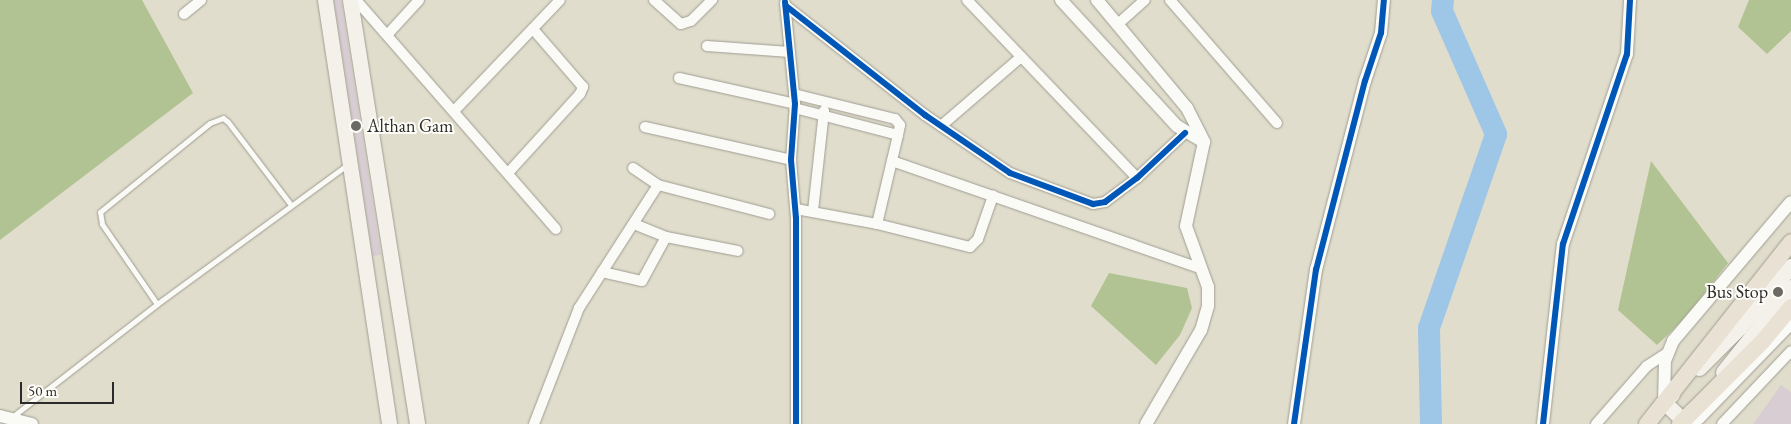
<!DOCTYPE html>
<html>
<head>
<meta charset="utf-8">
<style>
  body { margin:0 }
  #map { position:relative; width:1791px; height:424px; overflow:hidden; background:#e1ddcc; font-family:"EB Garamond",serif }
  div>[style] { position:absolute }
  .forest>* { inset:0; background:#b1c392 }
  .river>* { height:22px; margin:-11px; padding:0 11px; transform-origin:11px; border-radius:11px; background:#9ec6e7 }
  .building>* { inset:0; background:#d8cdd2 }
  .roads { filter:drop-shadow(0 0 1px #9f9d93) drop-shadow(0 0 1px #9f9d93) }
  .service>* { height:5px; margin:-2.5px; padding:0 2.5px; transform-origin:2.5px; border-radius:2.5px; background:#fafaf7 }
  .minor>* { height:10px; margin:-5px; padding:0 5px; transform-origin:5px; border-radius:5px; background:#fafaf7 }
  .tertiary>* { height:12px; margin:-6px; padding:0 6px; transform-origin:6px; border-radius:6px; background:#fafaf7 }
  .secondary>* { height:15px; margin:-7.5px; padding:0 7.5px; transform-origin:7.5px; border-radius:7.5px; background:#f4f1ea }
  .primary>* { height:16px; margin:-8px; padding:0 8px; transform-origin:8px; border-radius:8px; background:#eae1d5 }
  .cycleway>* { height:6px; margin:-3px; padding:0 3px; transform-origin:3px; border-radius:3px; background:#0057b8 }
  .dots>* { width:14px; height:14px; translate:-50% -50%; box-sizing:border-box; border:2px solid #fdfcf7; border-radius:50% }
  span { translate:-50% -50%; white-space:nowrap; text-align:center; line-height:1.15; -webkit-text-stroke:4px #fdfcf7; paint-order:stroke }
  .poi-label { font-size:18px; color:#2b2b2b }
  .left { translate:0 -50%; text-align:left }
  .right { translate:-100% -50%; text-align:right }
  .scale { position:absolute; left:20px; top:382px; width:94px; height:22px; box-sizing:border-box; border:2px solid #2b2b2b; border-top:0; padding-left:6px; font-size:15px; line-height:18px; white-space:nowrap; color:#2b2b2b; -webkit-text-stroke:4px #fdfcf7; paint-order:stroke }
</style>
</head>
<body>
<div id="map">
  <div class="forest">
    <div style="clip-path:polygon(0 0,142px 0,193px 93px,0 240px)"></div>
    <div style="clip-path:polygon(1749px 0,1791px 0,1791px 31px,1767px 54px,1738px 27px)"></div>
    <div style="clip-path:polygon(1651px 161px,1728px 263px,1684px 319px,1657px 345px,1618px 310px)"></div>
    <div style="clip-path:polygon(1109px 273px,1187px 288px,1192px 308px,1180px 335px,1156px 365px,1091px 306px)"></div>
  </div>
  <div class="river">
    <div style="left:1431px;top:424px;width:96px;rotate:-91.2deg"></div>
    <div style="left:1429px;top:328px;width:205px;rotate:-70.9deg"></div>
    <div style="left:1496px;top:134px;width:134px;rotate:-113.7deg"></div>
    <div style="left:1442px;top:11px;width:11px;rotate:-85deg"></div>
  </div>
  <div class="building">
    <div style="clip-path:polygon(334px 0,341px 0,381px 255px,373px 256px)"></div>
    <div style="clip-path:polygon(1781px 385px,1791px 392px,1791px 424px,1753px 424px)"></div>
  </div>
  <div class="roads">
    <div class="service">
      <div style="left:157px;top:304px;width:97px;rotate:-124.5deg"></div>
      <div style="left:102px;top:224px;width:12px;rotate:-99deg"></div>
      <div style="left:100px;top:212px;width:141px;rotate:-39deg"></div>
      <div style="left:210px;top:123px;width:14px;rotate:-21deg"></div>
      <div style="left:223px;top:118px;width:6px;rotate:39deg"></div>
      <div style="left:228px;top:122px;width:104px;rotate:52.8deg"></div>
      <div style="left:12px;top:417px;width:184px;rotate:-37.9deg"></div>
      <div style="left:157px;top:304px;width:235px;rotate:-36.2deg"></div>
    </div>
    <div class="minor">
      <div style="left:356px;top:0;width:304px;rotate:48.9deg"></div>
      <div style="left:654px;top:0;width:36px;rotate:42deg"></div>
      <div style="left:681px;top:24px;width:10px;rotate:-17deg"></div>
      <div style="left:691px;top:21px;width:30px;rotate:-45deg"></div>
      <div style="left:967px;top:0;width:246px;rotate:46.3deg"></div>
      <div style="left:1170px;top:0;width:163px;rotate:49deg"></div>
      <div style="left:785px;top:3px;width:101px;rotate:84.3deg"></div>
      <div style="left:795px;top:104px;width:56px;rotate:94.1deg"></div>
      <div style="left:791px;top:160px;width:58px;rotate:85.1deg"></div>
      <div style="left:796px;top:218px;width:206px;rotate:90deg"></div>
      <div style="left:786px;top:6px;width:177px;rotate:38.1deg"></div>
      <div style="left:925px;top:115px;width:103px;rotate:34.3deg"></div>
      <div style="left:1010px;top:173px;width:89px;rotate:20.5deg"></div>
      <div style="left:1093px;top:204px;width:12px;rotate:-9deg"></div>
      <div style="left:1105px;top:202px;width:40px;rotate:-37deg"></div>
      <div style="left:1137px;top:178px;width:66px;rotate:-43.2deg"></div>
      <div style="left:184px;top:14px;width:22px;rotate:-39deg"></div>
      <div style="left:1118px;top:24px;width:36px;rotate:-42deg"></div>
      <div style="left:388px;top:34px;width:46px;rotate:-47.6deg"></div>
      <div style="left:707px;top:46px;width:83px;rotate:4.1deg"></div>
      <div style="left:679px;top:78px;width:119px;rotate:12.6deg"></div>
      <div style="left:794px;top:94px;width:104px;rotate:13.9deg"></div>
      <div style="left:895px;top:119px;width:8px;rotate:50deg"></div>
      <div style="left:900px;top:125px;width:10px;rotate:101deg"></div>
      <div style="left:898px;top:135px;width:107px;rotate:-165.4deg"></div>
      <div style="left:454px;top:111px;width:153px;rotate:-46.3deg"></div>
      <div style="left:941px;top:126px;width:106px;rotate:-40.8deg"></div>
      <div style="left:645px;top:127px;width:150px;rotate:12.7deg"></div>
      <div style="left:892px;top:161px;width:328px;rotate:19.2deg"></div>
      <div style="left:633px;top:168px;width:30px;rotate:34deg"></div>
      <div style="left:658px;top:185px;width:115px;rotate:14.6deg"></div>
      <div style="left:508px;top:173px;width:107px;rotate:-47.7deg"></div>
      <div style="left:580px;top:94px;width:8px;rotate:-67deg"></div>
      <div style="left:583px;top:87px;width:77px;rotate:-130.8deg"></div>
      <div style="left:796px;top:209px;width:82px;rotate:10.5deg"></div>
      <div style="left:877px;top:224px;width:96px;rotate:13.9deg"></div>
      <div style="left:970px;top:247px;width:11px;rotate:-45deg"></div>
      <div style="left:978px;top:239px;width:46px;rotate:-70.8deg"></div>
      <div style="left:813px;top:211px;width:101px;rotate:-83.7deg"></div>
      <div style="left:634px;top:224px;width:35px;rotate:22deg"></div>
      <div style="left:666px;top:237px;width:73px;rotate:11deg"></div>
      <div style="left:877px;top:224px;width:91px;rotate:-76.7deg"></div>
      <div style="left:602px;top:272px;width:41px;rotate:12.7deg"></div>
      <div style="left:642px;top:281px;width:50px;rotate:-61.4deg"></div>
      <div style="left:534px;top:424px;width:124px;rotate:-68.8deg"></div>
      <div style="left:579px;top:308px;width:146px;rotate:-57.3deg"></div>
      <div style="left:1596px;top:424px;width:77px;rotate:-48.7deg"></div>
      <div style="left:1647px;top:366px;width:24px;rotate:-33deg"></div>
      <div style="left:1722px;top:424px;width:100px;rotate:-46.6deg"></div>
    </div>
    <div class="tertiary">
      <div style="left:1061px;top:0;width:171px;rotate:47.4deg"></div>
      <div style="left:1177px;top:126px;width:31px;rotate:31deg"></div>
      <div style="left:1097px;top:0;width:141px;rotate:50.2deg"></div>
      <div style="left:1187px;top:108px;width:38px;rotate:63deg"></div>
      <div style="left:1204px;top:142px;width:86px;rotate:102.1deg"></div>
      <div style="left:1186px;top:226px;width:65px;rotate:70.2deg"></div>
      <div style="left:1208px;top:287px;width:19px;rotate:90deg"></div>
      <div style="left:1208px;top:306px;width:25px;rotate:106deg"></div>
      <div style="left:1201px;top:330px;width:109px;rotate:120.3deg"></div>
      <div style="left:1664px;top:402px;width:41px;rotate:-88.6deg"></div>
      <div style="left:1665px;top:361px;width:22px;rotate:-68deg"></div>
      <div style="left:1673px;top:341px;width:182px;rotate:-49.7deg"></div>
      <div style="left:0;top:416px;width:33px;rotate:14deg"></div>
      <div style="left:1684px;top:421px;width:15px;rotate:-11deg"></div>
      <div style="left:1699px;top:418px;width:132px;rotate:-45.9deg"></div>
      <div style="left:1294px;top:424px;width:156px;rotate:-81.9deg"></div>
      <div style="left:1316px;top:270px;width:195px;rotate:-75.5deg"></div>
      <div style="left:1365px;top:81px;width:51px;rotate:-71.6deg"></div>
      <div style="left:1381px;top:33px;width:33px;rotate:-85deg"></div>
      <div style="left:1543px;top:424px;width:181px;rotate:-83.7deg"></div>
      <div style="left:1563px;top:244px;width:200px;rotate:-71.4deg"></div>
      <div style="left:1627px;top:54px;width:54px;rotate:-86.8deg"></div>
    </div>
    <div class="secondary">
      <div style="left:325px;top:0;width:429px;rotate:81.4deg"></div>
      <div style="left:350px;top:0;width:429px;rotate:81deg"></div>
      <div style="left:1699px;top:368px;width:58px;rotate:-45deg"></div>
      <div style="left:1740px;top:327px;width:80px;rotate:-50.1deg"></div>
      <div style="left:1723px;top:372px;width:109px;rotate:-51.3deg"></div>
      <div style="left:1672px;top:394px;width:11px;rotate:135deg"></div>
      <div style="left:1664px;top:402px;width:28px;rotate:44deg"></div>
      <div style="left:1684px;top:421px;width:12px;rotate:-55deg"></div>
    </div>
    <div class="primary">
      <div style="left:1647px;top:424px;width:232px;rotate:-51.6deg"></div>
      <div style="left:1680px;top:424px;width:117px;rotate:-45deg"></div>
      <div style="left:1763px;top:341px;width:44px;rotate:-50.5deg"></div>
    </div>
  </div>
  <div class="cycleway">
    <div style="left:785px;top:2px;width:102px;rotate:84.4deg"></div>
    <div style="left:795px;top:104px;width:56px;rotate:94.1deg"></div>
    <div style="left:791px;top:160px;width:58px;rotate:85.1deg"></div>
    <div style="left:796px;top:218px;width:206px;rotate:90deg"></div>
    <div style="left:786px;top:6px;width:177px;rotate:38.1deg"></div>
    <div style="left:925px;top:115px;width:103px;rotate:34.3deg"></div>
    <div style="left:1010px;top:173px;width:89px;rotate:20.5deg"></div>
    <div style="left:1093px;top:204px;width:12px;rotate:-9deg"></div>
    <div style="left:1105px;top:202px;width:40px;rotate:-37deg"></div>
    <div style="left:1137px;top:178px;width:66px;rotate:-43.2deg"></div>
    <div style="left:1294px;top:424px;width:156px;rotate:-81.9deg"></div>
    <div style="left:1316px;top:270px;width:195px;rotate:-75.5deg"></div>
    <div style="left:1365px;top:81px;width:51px;rotate:-71.6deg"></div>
    <div style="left:1381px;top:33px;width:33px;rotate:-85deg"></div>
    <div style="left:1543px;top:424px;width:181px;rotate:-83.7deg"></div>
    <div style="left:1563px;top:244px;width:200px;rotate:-71.4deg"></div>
    <div style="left:1627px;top:54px;width:54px;rotate:-86.8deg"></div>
  </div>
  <div class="dots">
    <div style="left:356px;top:126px;background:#6b6963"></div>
    <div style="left:1778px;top:292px;background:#6b6963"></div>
  </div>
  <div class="poi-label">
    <span class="left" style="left:367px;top:126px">Althan Gam</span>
    <span class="right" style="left:1768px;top:292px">Bus Stop</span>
  </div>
  <div class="scale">50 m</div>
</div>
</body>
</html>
